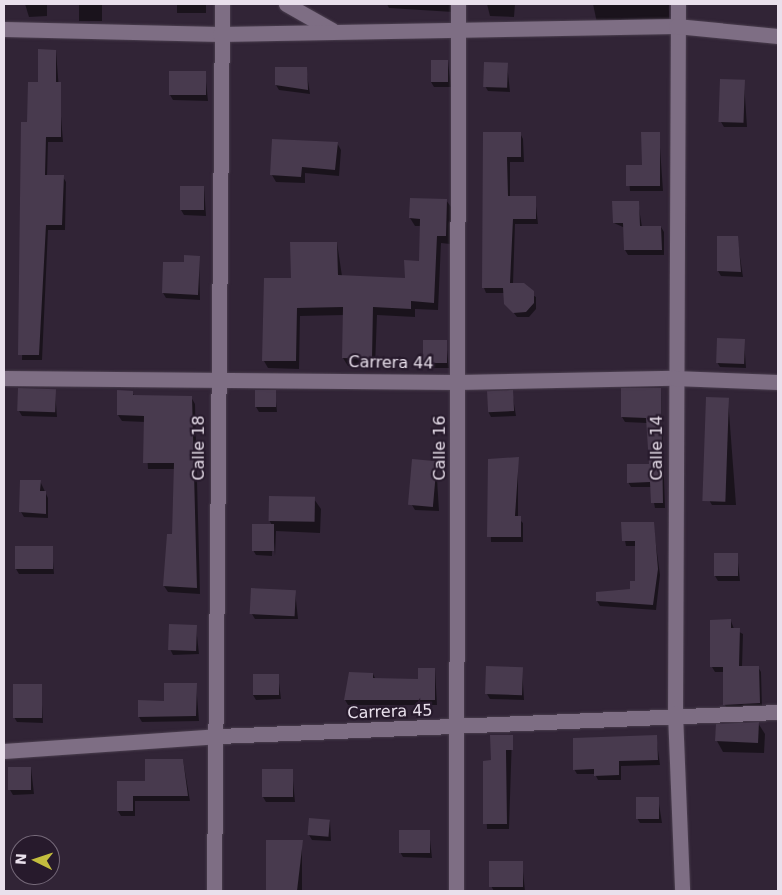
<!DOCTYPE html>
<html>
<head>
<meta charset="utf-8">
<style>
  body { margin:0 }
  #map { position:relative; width:782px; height:895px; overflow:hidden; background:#312436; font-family:"DejaVu Sans",sans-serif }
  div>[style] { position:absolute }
  .shadow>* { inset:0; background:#0007; transform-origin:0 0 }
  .building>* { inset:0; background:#483a4e; transform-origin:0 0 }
  .roads { filter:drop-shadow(0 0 1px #4b3f4f) drop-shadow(0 0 1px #4b3f4f) }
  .street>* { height:15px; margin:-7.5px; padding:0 7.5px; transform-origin:7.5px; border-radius:7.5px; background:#7e6e84 }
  span { translate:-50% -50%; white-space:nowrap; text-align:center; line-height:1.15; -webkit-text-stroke:4.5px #271a2c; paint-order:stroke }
  .street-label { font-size:16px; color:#e9e0ec }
  .frame { position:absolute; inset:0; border:5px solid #e9e0ec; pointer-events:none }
  .north { position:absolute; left:10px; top:835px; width:50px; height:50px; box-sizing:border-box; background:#271a2c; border:1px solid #756979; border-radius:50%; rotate:274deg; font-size:14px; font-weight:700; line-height:20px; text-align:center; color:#e9e0ec }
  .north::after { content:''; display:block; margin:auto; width:18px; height:22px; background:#c3bd3e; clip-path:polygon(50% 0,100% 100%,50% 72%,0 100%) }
</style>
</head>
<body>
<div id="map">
  <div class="shadow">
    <div style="clip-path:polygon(25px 4px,47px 4px,47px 16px,29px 17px)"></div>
    <div style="left:79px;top:4px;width:23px;height:17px"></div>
    <div style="left:177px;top:4px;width:29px;height:9px"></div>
    <div style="clip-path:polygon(387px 4px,453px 4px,453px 12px,389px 8px)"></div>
    <div style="clip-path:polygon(487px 4px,515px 4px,514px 17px,490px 16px)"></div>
    <div style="clip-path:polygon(593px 4px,669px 4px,669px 25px,597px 23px)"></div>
    <div style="clip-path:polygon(56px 51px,63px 142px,48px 142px,47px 176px,63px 177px,66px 182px,65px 230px,48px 230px,42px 360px,22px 360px,28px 124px,39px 83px)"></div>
    <div style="clip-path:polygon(448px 61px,451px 87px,434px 87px,431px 82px)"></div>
    <div style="clip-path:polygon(507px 64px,510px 92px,488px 91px,485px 86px)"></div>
    <div style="clip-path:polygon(306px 68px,310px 94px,279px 90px,276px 85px)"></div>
    <div style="clip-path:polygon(205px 72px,208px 101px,173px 100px,170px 95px)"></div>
    <div style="clip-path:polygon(744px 82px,747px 127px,724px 127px,721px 122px)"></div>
    <div style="clip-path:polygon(484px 133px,520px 133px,523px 139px,524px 162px,510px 162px,510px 197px,535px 197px,538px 224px,515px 224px,513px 284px,536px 297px,536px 309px,529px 317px,517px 317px,506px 303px,505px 293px,486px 293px,484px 288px)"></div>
    <div style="clip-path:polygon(659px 133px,663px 191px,630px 191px,628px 166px,643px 166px)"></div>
    <div style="clip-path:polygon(273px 140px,337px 143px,341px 150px,339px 176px,305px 173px,305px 183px,276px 182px,272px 175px)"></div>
    <div style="clip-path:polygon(204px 187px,206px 216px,184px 215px,181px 210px)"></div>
    <div style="clip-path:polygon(446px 200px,451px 207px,450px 244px,441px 243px,438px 310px,415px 309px,415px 317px,377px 315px,375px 367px,348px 366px,343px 358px,344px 315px,300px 316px,299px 369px,268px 368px,264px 361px,292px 279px,337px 243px,342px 276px,406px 279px,420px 262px,421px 226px,415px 226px,410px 218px)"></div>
    <div style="clip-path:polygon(638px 202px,642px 227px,661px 227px,664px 232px,664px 255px,628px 255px,625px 250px,625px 228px,614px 223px)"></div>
    <div style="clip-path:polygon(737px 237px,743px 277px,721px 276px,718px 271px)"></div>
    <div style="clip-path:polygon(199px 257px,200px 300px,166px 298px,163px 293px,185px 263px)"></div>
    <div style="clip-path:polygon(744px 340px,746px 368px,720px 367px,717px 362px)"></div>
    <div style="clip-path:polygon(446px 341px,449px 368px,426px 368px,423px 363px)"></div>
    <div style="clip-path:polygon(661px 389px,665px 508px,655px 508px,651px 487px,631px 487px,628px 482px,650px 465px,647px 423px,625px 422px,622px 417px)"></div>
    <div style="clip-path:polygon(55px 391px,57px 417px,22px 416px,19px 411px)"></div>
    <div style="clip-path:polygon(275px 391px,277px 412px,259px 412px,256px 407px)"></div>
    <div style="clip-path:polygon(132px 392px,135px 397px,191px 397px,195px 404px,200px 594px,168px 592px,164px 586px,173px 536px,175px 469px,148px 469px,145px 422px,122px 421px,118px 415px)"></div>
    <div style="clip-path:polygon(512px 392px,516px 416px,491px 417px,488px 411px)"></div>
    <div style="clip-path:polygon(728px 399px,736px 505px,712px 505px,709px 500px)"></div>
    <div style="clip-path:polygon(518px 459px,518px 518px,523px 523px,523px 542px,491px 542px,489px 460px)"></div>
    <div style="clip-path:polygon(436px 462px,439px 511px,415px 510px,412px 505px)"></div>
    <div style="clip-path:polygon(40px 481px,48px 498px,48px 518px,24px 517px,21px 512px)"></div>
    <div style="clip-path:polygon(314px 499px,321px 509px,320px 533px,276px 531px,275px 556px,273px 528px,272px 556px,256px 555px,253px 550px,272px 525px,269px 520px)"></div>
    <div style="clip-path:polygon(653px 523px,660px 575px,656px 610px,600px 606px,597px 601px,631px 590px,636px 583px,636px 546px,626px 546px,622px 524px)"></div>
    <div style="clip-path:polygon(52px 548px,54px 574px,19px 574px,16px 569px)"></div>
    <div style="clip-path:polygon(737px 554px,740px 581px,718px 581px,715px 576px)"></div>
    <div style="clip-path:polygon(295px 591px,298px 619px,255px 619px,252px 614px)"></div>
    <div style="clip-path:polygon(731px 621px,734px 629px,743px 634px,742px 667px,758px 667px,761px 672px,762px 708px,728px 710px,725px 705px,724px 672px,715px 672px,712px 667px)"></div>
    <div style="clip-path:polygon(196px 627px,199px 654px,173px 655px,170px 649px)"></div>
    <div style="clip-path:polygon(522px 668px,524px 700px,490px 699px,487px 694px)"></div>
    <div style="clip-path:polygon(435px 669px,437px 705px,348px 705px,345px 700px,350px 673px,373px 674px,376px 680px,419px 680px)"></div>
    <div style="clip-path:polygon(278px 675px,281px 699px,256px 700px,253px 695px)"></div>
    <div style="clip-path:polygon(196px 684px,199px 721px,142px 722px,139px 717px)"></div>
    <div style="clip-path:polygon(41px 686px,43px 723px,17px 722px,14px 717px)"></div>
    <div style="clip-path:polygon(758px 723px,765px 734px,764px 753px,723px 752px,717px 741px,717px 725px)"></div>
    <div style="clip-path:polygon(512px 736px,509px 829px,487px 829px,484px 762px,492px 762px)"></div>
    <div style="clip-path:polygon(656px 736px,660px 765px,621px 766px,621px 780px,598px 780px,595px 774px,577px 774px,574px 769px)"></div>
    <div style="clip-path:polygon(183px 760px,190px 801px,135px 801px,135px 816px,121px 816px,118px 811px,146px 782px)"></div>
    <div style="clip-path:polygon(31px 768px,34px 794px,13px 795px,10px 790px)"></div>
    <div style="clip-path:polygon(292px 770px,295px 802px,266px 802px,263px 797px)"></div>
    <div style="clip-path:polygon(658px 798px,662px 823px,640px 823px,637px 818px)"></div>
    <div style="clip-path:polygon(330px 821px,331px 841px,312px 840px,309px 835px)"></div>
    <div style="clip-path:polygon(429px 831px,432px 858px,403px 857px,400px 852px)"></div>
    <div style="left:268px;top:841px;width:34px;height:50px"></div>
    <div style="clip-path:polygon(522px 862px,525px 891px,494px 891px,491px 886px)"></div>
  </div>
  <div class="building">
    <div style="clip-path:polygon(38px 49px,56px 50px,56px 82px,61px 82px,61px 137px,46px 137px,45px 175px,64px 175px,62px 225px,46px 225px,39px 355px,18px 355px,21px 122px,27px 122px,28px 82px,38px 82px)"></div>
    <div style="left:431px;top:60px;width:17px;height:22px"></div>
    <div style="left:484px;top:62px;width:24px;height:25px;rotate:2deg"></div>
    <div style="clip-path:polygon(275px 67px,307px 67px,308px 90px,275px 85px)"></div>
    <div style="left:169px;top:71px;width:37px;height:24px"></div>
    <div style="left:720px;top:79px;width:25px;height:43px;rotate:2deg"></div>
    <div style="clip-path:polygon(483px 132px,521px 132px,521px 157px,507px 157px,508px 196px,536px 196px,536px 219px,513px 219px,510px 283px,524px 283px,534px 291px,534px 303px,526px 312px,513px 313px,504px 304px,503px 288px,482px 288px)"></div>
    <div style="clip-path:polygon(641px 132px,660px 132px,660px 186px,626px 186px,626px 165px,642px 165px)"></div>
    <div style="clip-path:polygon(272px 139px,338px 142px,335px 170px,302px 167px,301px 177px,270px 175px)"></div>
    <div style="left:180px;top:186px;width:24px;height:24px"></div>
    <div style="clip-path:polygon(410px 198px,447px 199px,446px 236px,437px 236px,434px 303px,411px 301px,411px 309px,373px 307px,372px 359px,342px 358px,343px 307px,297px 308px,296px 361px,262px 361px,264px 278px,291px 278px,290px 242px,337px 242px,338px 275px,405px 278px,404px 260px,419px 261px,420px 219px,409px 218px)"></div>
    <div style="clip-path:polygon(612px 201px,639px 201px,640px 226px,661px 226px,662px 250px,624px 250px,623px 223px,613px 223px)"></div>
    <div style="clip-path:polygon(717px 236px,738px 236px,741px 272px,717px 271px)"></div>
    <div style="clip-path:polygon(184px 255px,200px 256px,198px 295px,162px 293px,163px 262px,184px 262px)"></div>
    <div style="left:717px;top:338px;width:28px;height:25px;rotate:2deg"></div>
    <div style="left:423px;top:340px;width:24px;height:23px"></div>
    <div style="left:18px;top:388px;width:38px;height:23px;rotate:2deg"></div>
    <div style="clip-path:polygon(621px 388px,661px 388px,663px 503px,651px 503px,650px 482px,627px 483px,627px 464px,649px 464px,646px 418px,621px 417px)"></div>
    <div style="clip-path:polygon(117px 390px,133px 391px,133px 395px,192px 396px,197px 588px,163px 586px,167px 534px,172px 534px,174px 463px,143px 463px,144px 416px,117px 415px)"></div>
    <div style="left:255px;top:390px;width:21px;height:17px"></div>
    <div style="left:513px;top:390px;width:21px;height:26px;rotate:87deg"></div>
    <div style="left:706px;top:397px;width:23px;height:104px;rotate:2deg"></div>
    <div style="clip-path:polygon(519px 457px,515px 516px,521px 516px,521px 537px,487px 537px,488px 459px)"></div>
    <div style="left:412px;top:459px;width:25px;height:46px;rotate:5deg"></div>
    <div style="clip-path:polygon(20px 480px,41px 480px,40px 491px,46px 491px,46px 514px,19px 512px)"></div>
    <div style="left:269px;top:496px;width:46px;height:25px;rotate:1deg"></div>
    <div style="clip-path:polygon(621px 522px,654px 522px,658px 569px,653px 605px,596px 601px,596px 592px,630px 589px,630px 581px,635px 581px,635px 541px,622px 541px)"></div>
    <div style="left:252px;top:524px;width:22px;height:27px"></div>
    <div style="left:15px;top:546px;width:38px;height:23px"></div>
    <div style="left:738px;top:553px;width:23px;height:24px;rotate:90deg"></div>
    <div style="left:251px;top:588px;width:45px;height:26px;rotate:3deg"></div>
    <div style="clip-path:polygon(731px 619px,731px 628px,740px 628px,739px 666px,759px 666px,760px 703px,723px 705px,723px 667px,710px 667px,710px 620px)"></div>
    <div style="left:169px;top:624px;width:28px;height:26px;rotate:2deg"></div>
    <div style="left:486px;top:666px;width:37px;height:28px;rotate:2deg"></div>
    <div style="clip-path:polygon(418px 668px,435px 668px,435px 700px,344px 700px,349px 672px,373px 673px,373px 678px,418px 679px)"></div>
    <div style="left:253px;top:674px;width:26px;height:21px"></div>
    <div style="clip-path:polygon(164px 683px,197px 683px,196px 716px,138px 717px,138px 700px,164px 701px)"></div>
    <div style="left:13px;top:684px;width:29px;height:34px"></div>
    <div style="clip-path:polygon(759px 722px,758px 743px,715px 741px,716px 724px)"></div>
    <div style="clip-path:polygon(490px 735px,513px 735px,513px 750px,506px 750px,507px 824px,483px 824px,483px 761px,491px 760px)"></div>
    <div style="clip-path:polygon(657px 735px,658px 760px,619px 761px,619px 775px,594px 776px,594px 769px,573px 770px,573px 738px)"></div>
    <div style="clip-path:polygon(145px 759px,183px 759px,188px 796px,133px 796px,133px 811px,117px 811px,117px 781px,145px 781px)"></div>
    <div style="left:8px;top:767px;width:23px;height:23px"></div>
    <div style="left:262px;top:769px;width:31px;height:28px"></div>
    <div style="left:636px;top:797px;width:23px;height:22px"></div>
    <div style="left:309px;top:818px;width:21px;height:17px;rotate:5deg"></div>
    <div style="left:399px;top:830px;width:31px;height:23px"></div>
    <div style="clip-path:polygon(266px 840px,303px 840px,297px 891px,266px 891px)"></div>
    <div style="left:489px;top:861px;width:34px;height:26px"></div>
  </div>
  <div class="roads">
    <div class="street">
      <div style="left:286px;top:4px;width:53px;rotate:29.5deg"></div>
      <div style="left:678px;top:4px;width:709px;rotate:90.24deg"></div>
      <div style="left:675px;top:713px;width:178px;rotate:87.7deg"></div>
      <div style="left:4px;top:29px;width:216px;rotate:1.3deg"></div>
      <div style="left:220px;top:34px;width:456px;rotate:-1deg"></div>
      <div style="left:676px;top:26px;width:102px;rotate:5.6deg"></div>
      <div style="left:4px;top:378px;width:453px;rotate:0.5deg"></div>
      <div style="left:457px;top:382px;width:217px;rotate:-1.1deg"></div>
      <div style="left:674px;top:378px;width:104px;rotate:2.2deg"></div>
      <div style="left:4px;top:751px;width:216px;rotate:-4deg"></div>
      <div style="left:219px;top:736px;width:560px;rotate:-2.46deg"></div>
      <div style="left:214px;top:891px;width:887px;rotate:-89.48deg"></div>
      <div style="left:456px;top:891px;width:887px;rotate:-89.87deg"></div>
    </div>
  </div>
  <div class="street-label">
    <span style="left:391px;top:363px;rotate:1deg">Carrera 44</span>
    <span style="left:199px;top:448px;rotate:-90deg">Calle 18</span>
    <span style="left:440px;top:448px;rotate:-90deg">Calle 16</span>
    <span style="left:657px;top:448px;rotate:-90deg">Calle 14</span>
    <span style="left:390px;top:712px;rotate:-2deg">Carrera 45</span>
  </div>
  <div class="frame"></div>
  <div class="north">N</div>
</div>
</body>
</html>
